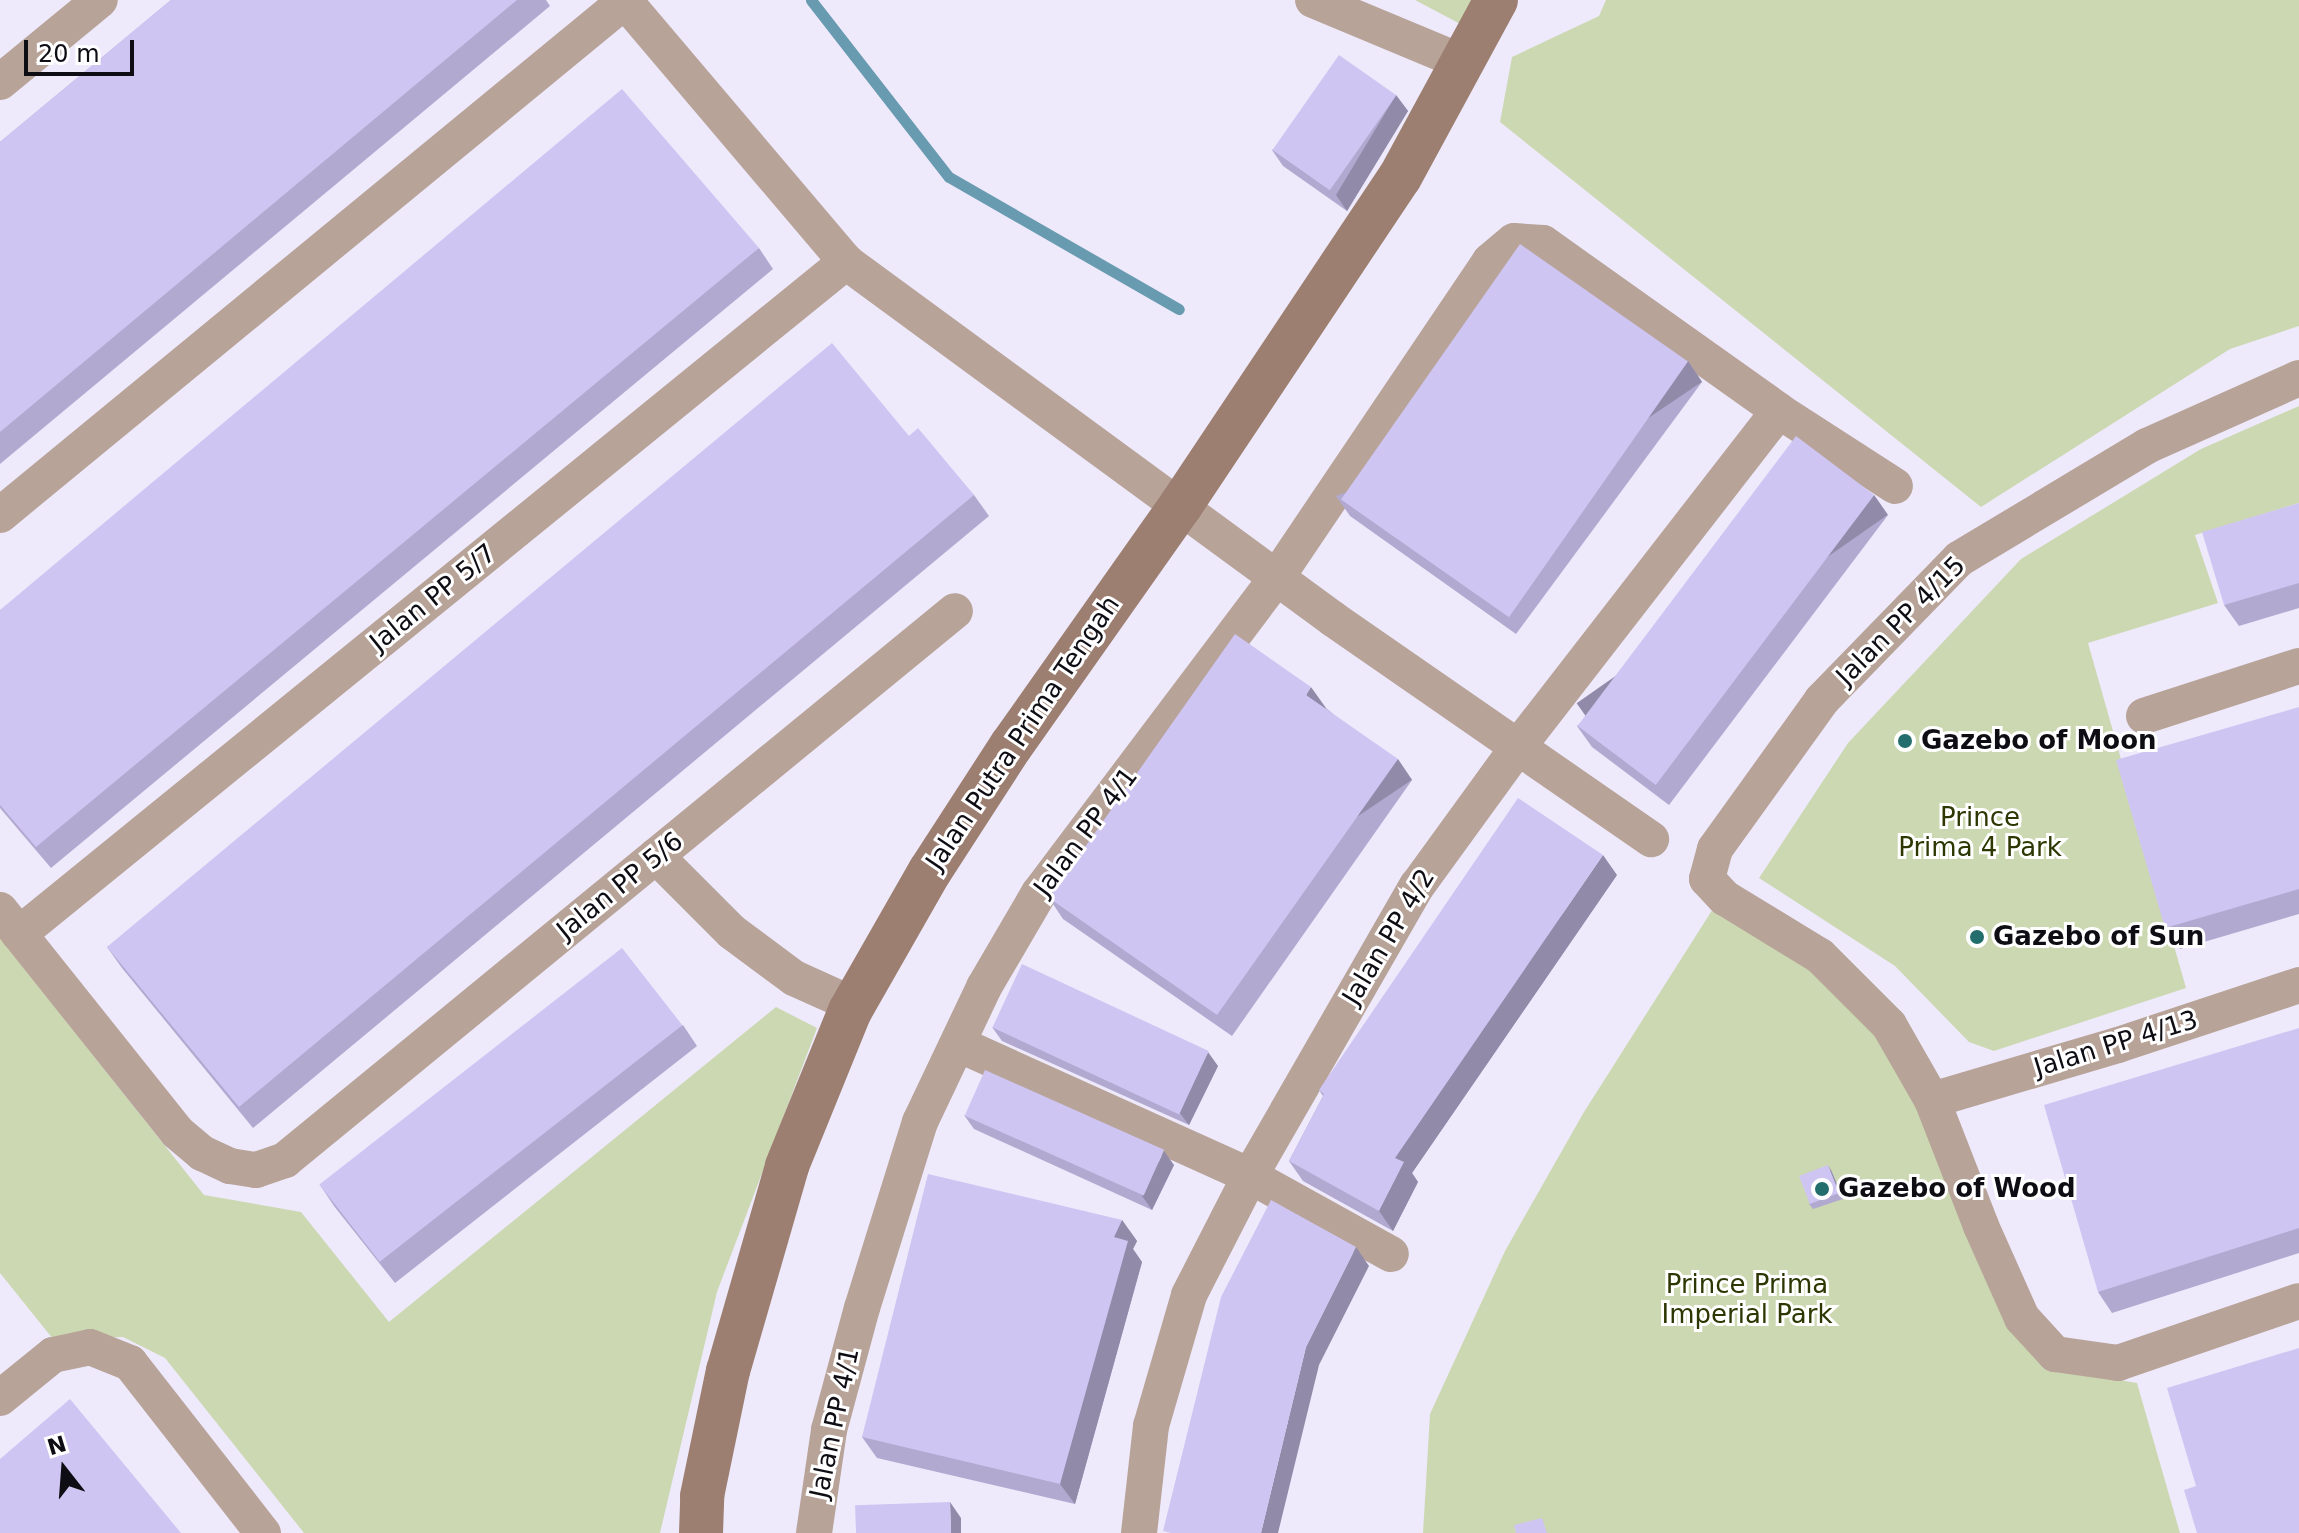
<!DOCTYPE html>
<html>
<head>
<meta charset="utf-8">
<style>
  body { margin:0 }
  #map { position:relative; width:2299px; height:1533px; overflow:hidden; background:#eeeafc; font-family:"DejaVu Sans",sans-serif }
  div>[style] { position:absolute }
  .green>* { inset:0; background:#ccd8b2 }
  .stream>* { height:11px; margin:-5.5px; padding:0 5.5px; transform-origin:5.5px; border-radius:5.5px; background:#689ab0 }
  .street>* { height:36px; margin:-18px; padding:0 18px; transform-origin:18px; border-radius:18px; background:#b8a399 }
  .secondary>* { height:44px; margin:-22px; padding:0 22px; transform-origin:22px; border-radius:22px; background:#9d7f71 }
  .wall>* { inset:0; background:#b2a9d0 }
  .shaded-wall>* { inset:0; background:#918aa9; transform-origin:0 0 }
  .building>* { inset:0; background:#cfc5f2; transform-origin:0 0 }
  .dots>* { width:22px; height:22px; translate:-50% -50%; box-sizing:border-box; border:4px solid #fff; border-radius:50% }
  span { translate:-50% -50%; white-space:nowrap; text-align:center; line-height:1.15; -webkit-text-stroke:6px #fff; paint-order:stroke }
  .street-label { font-size:26px; color:#0e0d14 }
  .poi-label { font-size:26px; color:#0e0d14; font-weight:700 }
  .left { translate:0 -50%; text-align:left }
  .park-label { font-size:26px; color:#2c3702 }
  .north { position:absolute; left:24px; top:1429px; width:80px; height:80px; -webkit-text-stroke:6px #fff; paint-order:stroke; rotate:343deg; font-size:22px; font-weight:700; line-height:32px; text-align:center; color:#0e0d14 }
  .north::after { content:''; display:block; margin:auto; width:28px; height:36px; background:#0e0d14; clip-path:polygon(50% 0,100% 100%,50% 72%,0 100%) }
  .scale { position:absolute; left:24px; top:40px; width:110px; height:36px; box-sizing:border-box; border:4px solid #0e0d14; border-top:0; padding-left:10px; font-size:24px; line-height:28px; white-space:nowrap; color:#0e0d14; -webkit-text-stroke:6px #fff; paint-order:stroke }
</style>
</head>
<body>
<div id="map">
  <div class="green">
    <div style="clip-path:polygon(1415px 0,1476px 0,1464px 26px)"></div>
    <div style="clip-path:polygon(1606px 0,2299px 0,2299px 326px,2230px 349px,1981px 507px,1500px 122px,1512px 57px,1599px 16px)"></div>
    <div style="clip-path:polygon(2299px 406px,2299px 503px,2195px 535px,2218px 603px,2088px 643px,2186px 988px,1994px 1051px,1969px 1042px,1895px 966px,1759px 878px,1848px 743px,2021px 559px,2201px 449px)"></div>
    <div style="clip-path:polygon(1716px 904px,1814px 961px,1883px 1026px,2060px 1370px,2137px 1383px,2180px 1533px,1423px 1533px,1430px 1414px,1505px 1251px,1584px 1112px)"></div>
    <div style="clip-path:polygon(0 938px,204px 1195px,301px 1212px,389px 1322px,776px 1007px,817px 1028px,717px 1292px,660px 1533px,304px 1533px,165px 1358px,123px 1337px,53px 1339px,0 1273px)"></div>
  </div>
  <div class="stream">
    <div style="left:811px;top:0;width:224px;rotate:52.1deg"></div>
    <div style="left:949px;top:177px;width:265px;rotate:29.9deg"></div>
  </div>
  <div class="street">
    <div style="left:624px;top:0;width:343px;rotate:49.7deg"></div>
    <div style="left:846px;top:262px;width:604px;rotate:36.24deg"></div>
    <div style="left:1333px;top:619px;width:387px;rotate:34.7deg"></div>
    <div style="left:1313px;top:0;width:161px;rotate:22.6deg"></div>
    <div style="left:0;top:82px;width:129px;rotate:-39.4deg"></div>
    <div style="left:2299px;top:378px;width:167px;rotate:155.9deg"></div>
    <div style="left:2147px;top:446px;width:219px;rotate:149deg"></div>
    <div style="left:1959px;top:559px;width:197px;rotate:134.2deg"></div>
    <div style="left:1822px;top:700px;width:183px;rotate:125.7deg"></div>
    <div style="left:1715px;top:849px;width:31px;rotate:105deg"></div>
    <div style="left:1707px;top:879px;width:26px;rotate:47deg"></div>
    <div style="left:1725px;top:898px;width:111px;rotate:31.4deg"></div>
    <div style="left:1820px;top:956px;width:98px;rotate:45deg"></div>
    <div style="left:1889px;top:1025px;width:86px;rotate:60.2deg"></div>
    <div style="left:1932px;top:1100px;width:135px;rotate:68.7deg"></div>
    <div style="left:1981px;top:1226px;width:101px;rotate:66deg"></div>
    <div style="left:2022px;top:1318px;width:49px;rotate:47.5deg"></div>
    <div style="left:2055px;top:1354px;width:64px;rotate:8.1deg"></div>
    <div style="left:2118px;top:1363px;width:191px;rotate:-18.9deg"></div>
    <div style="left:0;top:515px;width:809px;rotate:-39.43deg"></div>
    <div style="left:2144px;top:716px;width:163px;rotate:-17.9deg"></div>
    <div style="left:656px;top:856px;width:107px;rotate:45deg"></div>
    <div style="left:732px;top:932px;width:77px;rotate:36.6deg"></div>
    <div style="left:794px;top:978px;width:66px;rotate:24.2deg"></div>
    <div style="left:0;top:910px;width:284px;rotate:51.4deg"></div>
    <div style="left:177px;top:1132px;width:33px;rotate:40deg"></div>
    <div style="left:202px;top:1153px;width:31px;rotate:25deg"></div>
    <div style="left:230px;top:1166px;width:26px;rotate:9deg"></div>
    <div style="left:256px;top:1170px;width:31px;rotate:-19deg"></div>
    <div style="left:285px;top:1160px;width:866px;rotate:-39.33deg"></div>
    <div style="left:19px;top:934px;width:1066px;rotate:-39.1deg"></div>
    <div style="left:958px;top:1044px;width:320px;rotate:24.3deg"></div>
    <div style="left:1250px;top:1176px;width:161px;rotate:29deg"></div>
    <div style="left:1932px;top:1100px;width:194px;rotate:-16.5deg"></div>
    <div style="left:2118px;top:1045px;width:191px;rotate:-18.3deg"></div>
    <div style="left:0;top:1398px;width:68px;rotate:-39.1deg"></div>
    <div style="left:53px;top:1355px;width:38px;rotate:-12deg"></div>
    <div style="left:90px;top:1347px;width:43px;rotate:21.8deg"></div>
    <div style="left:130px;top:1363px;width:216px;rotate:52deg"></div>
    <div style="left:814px;top:1533px;width:104px;rotate:-81.7deg"></div>
    <div style="left:829px;top:1430px;width:126px;rotate:-74.9deg"></div>
    <div style="left:862px;top:1308px;width:195px;rotate:-72.7deg"></div>
    <div style="left:920px;top:1122px;width:149px;rotate:-64.6deg"></div>
    <div style="left:984px;top:987px;width:109px;rotate:-59.7deg"></div>
    <div style="left:1039px;top:893px;width:396px;rotate:-53deg"></div>
    <div style="left:1277px;top:577px;width:381px;rotate:-56deg"></div>
    <div style="left:1490px;top:261px;width:31px;rotate:-40deg"></div>
    <div style="left:1514px;top:241px;width:29px;rotate:4deg"></div>
    <div style="left:1543px;top:243px;width:290px;rotate:35.4deg"></div>
    <div style="left:1779px;top:411px;width:138px;rotate:32.9deg"></div>
    <div style="left:1139px;top:1533px;width:108px;rotate:-83.6deg"></div>
    <div style="left:1151px;top:1426px;width:136px;rotate:-73.8deg"></div>
    <div style="left:1189px;top:1295px;width:134px;rotate:-62.9deg"></div>
    <div style="left:1250px;top:1176px;width:335px;rotate:-60.1deg"></div>
    <div style="left:1417px;top:886px;width:172px;rotate:-54deg"></div>
    <div style="left:1518px;top:747px;width:425px;rotate:-52.2deg"></div>
  </div>
  <div class="secondary">
    <div style="left:701px;top:1533px;width:37px;rotate:-88deg"></div>
    <div style="left:702px;top:1496px;width:128px;rotate:-78.3deg"></div>
    <div style="left:728px;top:1371px;width:213px;rotate:-73.9deg"></div>
    <div style="left:787px;top:1166px;width:167px;rotate:-67.9deg"></div>
    <div style="left:850px;top:1011px;width:161px;rotate:-60.3deg"></div>
    <div style="left:930px;top:871px;width:149px;rotate:-57.1deg"></div>
    <div style="left:1011px;top:746px;width:295px;rotate:-54.8deg"></div>
    <div style="left:1181px;top:505px;width:394px;rotate:-56.3deg"></div>
    <div style="left:1400px;top:177px;width:201px;rotate:-61.5deg"></div>
  </div>
  <div class="wall">
    <div style="clip-path:polygon(171px 0,546px 0,550px 6px,0 464px,0 142px)"></div>
    <div style="clip-path:polygon(1396px 95px,1408px 111px,1347px 211px,1283px 166px,1272px 150px)"></div>
    <div style="clip-path:polygon(759px 248px,773px 269px,51px 868px,0 808px,0 610px)"></div>
    <div style="clip-path:polygon(1688px 361px,1702px 382px,1516px 634px,1350px 516px,1336px 496px)"></div>
    <div style="clip-path:polygon(909px 436px,974px 495px,989px 516px,253px 1128px,122px 968px,107px 947px)"></div>
    <div style="clip-path:polygon(1874px 495px,1888px 515px,1669px 805px,1592px 747px,1577px 726px)"></div>
    <div style="clip-path:polygon(2299px 503px,2299px 608px,2239px 626px,2224px 605px)"></div>
    <div style="clip-path:polygon(2299px 707px,2299px 914px,2180px 949px,2165px 928px)"></div>
    <div style="clip-path:polygon(1326px 708px,1412px 780px,1232px 1036px,1063px 919px,1049px 898px)"></div>
    <div style="clip-path:polygon(1617px 875px,1412px 1173px,1418px 1182px,1393px 1231px,1303px 1181px,1289px 1161px,1323px 1096px,1319px 1090px)"></div>
    <div style="clip-path:polygon(683px 1025px,697px 1046px,395px 1283px,334px 1206px,320px 1185px)"></div>
    <div style="clip-path:polygon(992px 1027px,1218px 1066px,1189px 1125px,1002px 1041px)"></div>
    <div style="clip-path:polygon(2299px 1028px,2299px 1253px,2112px 1313px,2098px 1292px)"></div>
    <div style="clip-path:polygon(964px 1115px,1174px 1165px,1152px 1210px,974px 1129px)"></div>
    <div style="clip-path:polygon(1831px 1170px,1843px 1199px,1813px 1209px,1809px 1204px)"></div>
    <div style="clip-path:polygon(1122px 1220px,1137px 1241px,1133px 1249px,1142px 1262px,1075px 1504px,877px 1458px,862px 1437px)"></div>
  </div>
  <div class="shaded-wall">
    <div style="clip-path:polygon(1396px 95px,1408px 111px,1347px 211px,1336px 195px)"></div>
    <div style="left:1688px;top:361px;width:25px;height:313px;rotate:56deg"></div>
    <div style="left:1874px;top:495px;width:24px;height:363px;rotate:55deg"></div>
    <div style="clip-path:polygon(1311px 687px,1326px 708px,1320px 716px,1306px 695px)"></div>
    <div style="left:1398px;top:759px;width:25px;height:314px;rotate:56deg"></div>
    <div style="clip-path:polygon(1603px 855px,1617px 875px,1412px 1173px,1418px 1182px,1393px 1231px,1379px 1211px,1395px 1158px)"></div>
    <div style="clip-path:polygon(1208px 1052px,1218px 1066px,1189px 1125px,1179px 1112px)"></div>
    <div style="clip-path:polygon(1164px 1151px,1174px 1165px,1152px 1210px,1142px 1196px)"></div>
    <div style="clip-path:polygon(1828px 1165px,1831px 1170px,1843px 1199px,1839px 1193px)"></div>
    <div style="clip-path:polygon(1122px 1220px,1137px 1241px,1133px 1249px,1142px 1262px,1075px 1504px,1060px 1484px,1114px 1237px)"></div>
    <div style="clip-path:polygon(1356px 1247px,1369px 1266px,1319px 1365px,1278px 1533px,1261px 1533px,1306px 1347px)"></div>
    <div style="clip-path:polygon(950px 1502px,961px 1518px,961px 1533px,951px 1533px)"></div>
  </div>
  <div class="building">
    <div style="clip-path:polygon(171px 0,517px 0,0 432px,0 142px)"></div>
    <div style="left:1339px;top:55px;width:70px;height:116px;rotate:35deg"></div>
    <div style="clip-path:polygon(622px 89px,759px 248px,36px 847px,0 805px,0 610px)"></div>
    <div style="left:1520px;top:244px;width:205px;height:312px;rotate:35deg"></div>
    <div style="clip-path:polygon(832px 343px,909px 436px,918px 428px,974px 495px,239px 1107px,107px 947px)"></div>
    <div style="left:1796px;top:436px;width:98px;height:363px;rotate:37deg"></div>
    <div style="clip-path:polygon(2299px 503px,2299px 583px,2224px 605px,2202px 532px)"></div>
    <div style="clip-path:polygon(1235px 634px,1311px 687px,1306px 695px,1398px 759px,1217px 1015px,1049px 898px)"></div>
    <div style="clip-path:polygon(2299px 707px,2299px 889px,2165px 928px,2116px 760px)"></div>
    <div style="clip-path:polygon(1518px 798px,1603px 855px,1395px 1158px,1404px 1162px,1379px 1211px,1289px 1161px,1324px 1094px,1319px 1090px)"></div>
    <div style="left:622px;top:948px;width:98px;height:384px;rotate:52deg"></div>
    <div style="left:1022px;top:964px;width:206px;height:70px;rotate:25deg"></div>
    <div style="clip-path:polygon(2299px 1028px,2299px 1228px,2098px 1292px,2044px 1105px)"></div>
    <div style="left:985px;top:1070px;width:196px;height:50px;rotate:24deg"></div>
    <div style="left:1828px;top:1165px;width:30px;height:31px;rotate:69deg"></div>
    <div style="clip-path:polygon(928px 1174px,1122px 1220px,1114px 1237px,1128px 1241px,1060px 1484px,862px 1437px)"></div>
    <div style="clip-path:polygon(1271px 1200px,1356px 1247px,1306px 1347px,1261px 1533px,1171px 1533px,1163px 1531px,1221px 1297px)"></div>
    <div style="clip-path:polygon(2299px 1348px,2299px 1533px,2197px 1533px,2184px 1490px,2196px 1486px,2167px 1388px)"></div>
    <div style="clip-path:polygon(70px 1399px,181px 1533px,0 1533px,0 1459px)"></div>
    <div style="left:950px;top:1502px;width:31px;height:95px;rotate:88deg"></div>
    <div style="clip-path:polygon(1542px 1518px,1547px 1533px,1516px 1533px,1514px 1525px)"></div>
  </div>
  <div class="dots">
    <div style="left:1905px;top:741px;background:#236e6c"></div>
    <div style="left:1977px;top:937px;background:#236e6c"></div>
    <div style="left:1822px;top:1189px;background:#236e6c"></div>
  </div>
  <div class="street-label">
    <span style="left:433px;top:598px;rotate:-39deg">Jalan PP 5/7</span>
    <span style="left:1901px;top:621px;rotate:-45deg">Jalan PP 4/15</span>
    <span style="left:1023px;top:733px;rotate:-56deg">Jalan Putra Prima Tengah</span>
    <span style="left:1086px;top:832px;rotate:-53deg">Jalan PP 4/1</span>
    <span style="left:620px;top:886px;rotate:-39deg">Jalan PP 5/6</span>
    <span style="left:1389px;top:937px;rotate:-59deg">Jalan PP 4/2</span>
    <span style="left:2116px;top:1044px;rotate:-17deg">Jalan PP 4/13</span>
    <span style="left:835px;top:1423px;rotate:-78deg">Jalan PP 4/1</span>
  </div>
  <div class="poi-label">
    <span class="left" style="left:1921px;top:741px">Gazebo of Moon</span>
    <span class="left" style="left:1993px;top:937px">Gazebo of Sun</span>
    <span class="left" style="left:1838px;top:1189px">Gazebo of Wood</span>
  </div>
  <div class="park-label">
    <span style="left:1980px;top:833px">Prince<br>Prima 4 Park</span>
    <span style="left:1747px;top:1300px">Prince Prima<br>Imperial Park</span>
  </div>
  <div class="north">N</div>
  <div class="scale">20 m</div>
</div>
</body>
</html>
